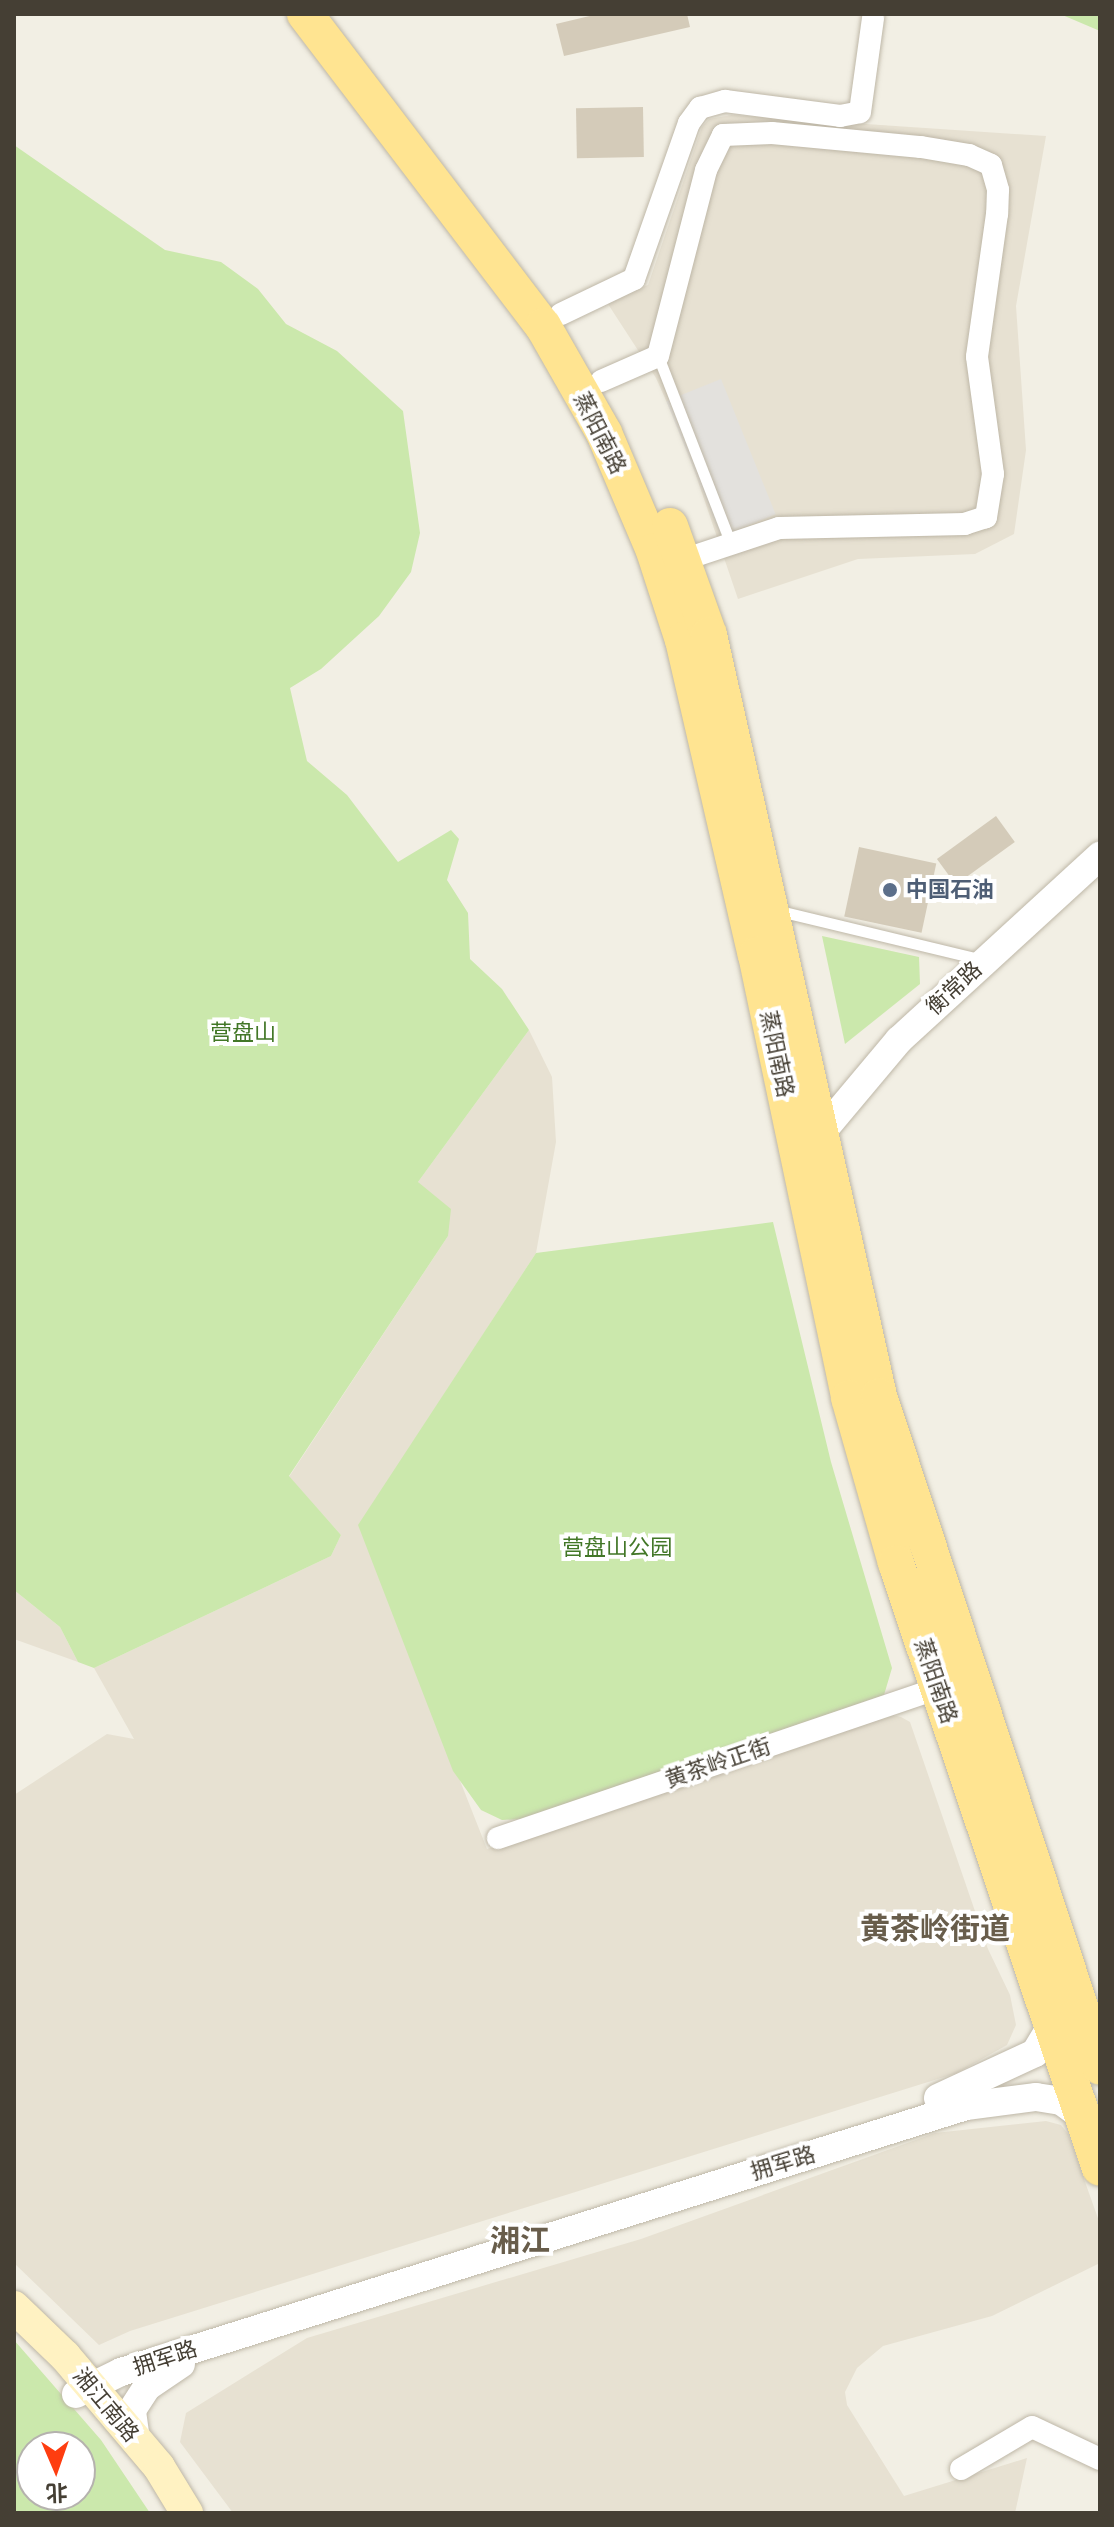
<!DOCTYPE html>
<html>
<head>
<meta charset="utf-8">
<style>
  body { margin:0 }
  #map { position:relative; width:1114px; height:2527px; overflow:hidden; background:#f2efe4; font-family:Inter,"Noto Sans SC",sans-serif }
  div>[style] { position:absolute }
  .residential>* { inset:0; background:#e7e1d2 }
  .green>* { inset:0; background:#cbe8ac }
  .parking>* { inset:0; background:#e3e1dd; transform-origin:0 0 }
  .building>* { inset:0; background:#d4cbb9; transform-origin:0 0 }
  .roads { filter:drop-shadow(0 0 2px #beb7a7) drop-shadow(0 0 2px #beb7a7) }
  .service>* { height:11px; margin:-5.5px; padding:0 5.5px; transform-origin:5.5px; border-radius:5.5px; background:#fff }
  .minor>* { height:22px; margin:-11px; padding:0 11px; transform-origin:11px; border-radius:11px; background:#fff }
  .tertiary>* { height:28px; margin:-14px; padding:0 14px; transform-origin:14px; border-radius:14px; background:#fff }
  .secondary>* { height:32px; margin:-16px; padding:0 16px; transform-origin:16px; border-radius:16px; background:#fff2c2 }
  .primary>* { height:36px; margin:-18px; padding:0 18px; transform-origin:18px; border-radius:18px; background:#ffe491 }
  .dots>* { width:22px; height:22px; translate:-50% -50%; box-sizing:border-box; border:4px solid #fff; border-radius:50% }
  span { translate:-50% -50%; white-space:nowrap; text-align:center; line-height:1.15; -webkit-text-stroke:8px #fff; paint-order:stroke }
  .street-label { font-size:22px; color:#453f34 }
  .service-label { font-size:22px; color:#4e5e75; font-weight:700 }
  .left { translate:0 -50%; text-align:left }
  .park-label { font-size:22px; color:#427727 }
  .district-label { font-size:30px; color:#685d4b; font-weight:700 }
  .frame { position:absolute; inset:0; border:16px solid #453f34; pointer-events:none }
  .north { position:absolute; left:16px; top:2431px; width:80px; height:80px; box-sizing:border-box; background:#fff; border:2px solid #b5b2ae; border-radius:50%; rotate:178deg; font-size:22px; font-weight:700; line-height:32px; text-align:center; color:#453f34 }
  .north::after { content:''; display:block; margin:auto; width:28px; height:36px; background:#fe3d10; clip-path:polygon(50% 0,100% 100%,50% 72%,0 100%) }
</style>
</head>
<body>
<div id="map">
  <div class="residential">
    <div style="clip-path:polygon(732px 115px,1046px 136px,1016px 306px,1026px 450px,1014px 534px,975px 554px,858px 559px,738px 599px,685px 443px,656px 378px,606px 301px,648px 285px,702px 127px,709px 119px)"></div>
    <div style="clip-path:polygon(529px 1030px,552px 1077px,556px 1142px,536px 1253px,359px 1525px,487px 1849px,892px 1715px,901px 1717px,910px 1722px,988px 1949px,1010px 1995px,1016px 2025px,1007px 2045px,957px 2073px,130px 2331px,99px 2345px,14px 2263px,14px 1795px,107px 1734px,134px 1739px,94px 1668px,331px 1556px,341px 1535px,289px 1477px,448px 1236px,418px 1182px)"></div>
    <div style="clip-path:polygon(14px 1590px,60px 1627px,78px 1662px,14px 1639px)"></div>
    <div style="clip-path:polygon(1046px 2121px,1061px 2125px,1068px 2134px,1100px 2224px,1100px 2263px,992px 2316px,883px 2346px,857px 2368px,845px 2392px,847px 2405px,904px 2496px,1027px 2458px,1015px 2513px,233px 2513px,180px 2442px,186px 2413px,307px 2338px,641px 2239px,935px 2133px)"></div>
  </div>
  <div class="green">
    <div style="clip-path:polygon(1060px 14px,1100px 14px,1100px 31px)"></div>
    <div style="clip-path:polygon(14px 145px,165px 250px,221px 262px,258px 289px,286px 324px,337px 351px,403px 411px,420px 533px,411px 572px,379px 616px,321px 669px,290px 688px,307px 761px,347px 795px,398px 862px,451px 830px,459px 839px,447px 880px,468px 913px,470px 959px,502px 989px,529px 1030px,418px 1182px,451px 1209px,448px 1236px,289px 1476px,341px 1535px,331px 1556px,94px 1668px,78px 1662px,60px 1627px,14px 1590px)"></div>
    <div style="clip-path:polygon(822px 936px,919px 957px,920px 984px,845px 1044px)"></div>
    <div style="clip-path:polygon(773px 1222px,831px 1462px,892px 1668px,884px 1695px,522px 1819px,502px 1820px,481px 1810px,453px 1771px,358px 1525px,536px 1253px)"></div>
    <div style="clip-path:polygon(evenodd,14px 2340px,101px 2440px,150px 2513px,14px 2513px,14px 2340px,32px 2447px,80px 2447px,80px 2495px,32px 2495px,32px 2447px)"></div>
  </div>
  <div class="parking">
    <div style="left:721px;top:379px;width:146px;height:59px;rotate:68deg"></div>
  </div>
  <div class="building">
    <div style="clip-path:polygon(598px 14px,687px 14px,690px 27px,564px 56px,556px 24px)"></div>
    <div style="left:643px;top:107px;width:50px;height:67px;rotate:89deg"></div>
    <div style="left:996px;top:816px;width:32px;height:73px;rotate:54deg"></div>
    <div style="left:859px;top:847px;width:79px;height:71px;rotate:12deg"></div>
  </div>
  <div class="roads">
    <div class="service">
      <div style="left:658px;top:356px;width:202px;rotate:68.8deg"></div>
      <div style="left:775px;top:910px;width:215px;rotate:13.5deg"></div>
    </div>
    <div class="minor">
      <div style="left:561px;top:314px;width:81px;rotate:-25.6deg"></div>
      <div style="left:634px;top:279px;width:165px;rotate:-70.6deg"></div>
      <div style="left:689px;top:123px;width:19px;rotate:-54deg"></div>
      <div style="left:700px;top:108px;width:26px;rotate:-16deg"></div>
      <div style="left:725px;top:101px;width:116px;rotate:7.4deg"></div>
      <div style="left:840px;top:116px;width:20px;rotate:-11deg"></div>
      <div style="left:860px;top:112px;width:95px;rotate:-82.1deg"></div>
      <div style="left:601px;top:381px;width:62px;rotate:-23.7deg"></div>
      <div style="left:658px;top:356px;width:192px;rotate:-75.5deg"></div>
      <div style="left:706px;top:170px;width:39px;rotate:-64deg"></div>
      <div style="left:723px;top:135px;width:49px;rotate:-2.3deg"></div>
      <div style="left:772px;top:133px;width:150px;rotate:5.4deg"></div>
      <div style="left:921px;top:147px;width:49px;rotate:9.5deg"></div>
      <div style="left:969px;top:155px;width:24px;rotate:24deg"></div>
      <div style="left:991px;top:165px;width:26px;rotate:74deg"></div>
      <div style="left:998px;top:190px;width:24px;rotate:92deg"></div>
      <div style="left:997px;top:214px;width:144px;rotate:98deg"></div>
      <div style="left:977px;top:357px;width:118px;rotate:82.2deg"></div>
      <div style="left:993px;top:474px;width:44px;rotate:99.2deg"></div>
      <div style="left:986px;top:517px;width:22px;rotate:162deg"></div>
      <div style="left:965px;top:524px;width:186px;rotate:178.8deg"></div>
      <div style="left:779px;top:528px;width:101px;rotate:161.6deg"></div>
      <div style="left:498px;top:1838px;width:465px;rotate:-18.8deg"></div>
      <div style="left:961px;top:2469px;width:82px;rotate:-30.6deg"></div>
      <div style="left:1032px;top:2427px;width:75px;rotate:25.2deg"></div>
    </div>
    <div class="tertiary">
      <div style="left:821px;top:1133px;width:121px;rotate:-50deg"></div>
      <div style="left:899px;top:1040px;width:273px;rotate:-42.5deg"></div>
      <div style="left:938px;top:2098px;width:107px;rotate:-24.9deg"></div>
      <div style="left:1035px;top:2053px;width:33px;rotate:-59deg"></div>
      <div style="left:76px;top:2394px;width:50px;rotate:-26.1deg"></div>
      <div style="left:121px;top:2372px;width:886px;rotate:-17.47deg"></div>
      <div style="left:966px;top:2106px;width:71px;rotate:-7.3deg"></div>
      <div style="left:1036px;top:2097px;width:25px;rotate:9deg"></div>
      <div style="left:1061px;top:2101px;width:27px;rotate:36deg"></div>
      <div style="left:136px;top:2440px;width:30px;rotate:-98deg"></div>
      <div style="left:132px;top:2410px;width:27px;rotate:-57deg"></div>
      <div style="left:147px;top:2387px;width:41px;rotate:-34.1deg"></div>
    </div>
    <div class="secondary">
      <div style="left:14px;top:2307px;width:71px;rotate:43.9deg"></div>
      <div style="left:65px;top:2356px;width:145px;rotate:49.7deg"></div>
      <div style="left:159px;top:2467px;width:54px;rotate:58.7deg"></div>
    </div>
    <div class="primary">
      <div style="left:305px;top:14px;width:392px;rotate:52.7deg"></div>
      <div style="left:543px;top:326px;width:123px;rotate:60.3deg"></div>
      <div style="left:604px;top:433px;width:128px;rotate:67deg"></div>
      <div style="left:654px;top:551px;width:94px;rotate:72deg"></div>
      <div style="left:683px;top:640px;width:323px;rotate:77deg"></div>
      <div style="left:756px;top:955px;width:453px;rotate:78.1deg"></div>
      <div style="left:849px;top:1398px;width:172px;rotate:74.1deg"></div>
      <div style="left:896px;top:1563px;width:638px;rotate:71.37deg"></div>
      <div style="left:670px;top:526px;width:116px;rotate:70.3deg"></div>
      <div style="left:709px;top:635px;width:780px;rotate:77.41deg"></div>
      <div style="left:879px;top:1396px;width:706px;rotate:71.77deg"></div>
    </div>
  </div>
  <div class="dots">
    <div style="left:890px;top:890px;background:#5c6f8a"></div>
  </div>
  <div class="street-label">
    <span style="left:600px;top:433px;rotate:63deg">蒸阳南路</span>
    <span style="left:954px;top:988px;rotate:-43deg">衡常路</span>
    <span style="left:777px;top:1054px;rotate:78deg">蒸阳南路</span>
    <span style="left:936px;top:1681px;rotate:71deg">蒸阳南路</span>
    <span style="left:718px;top:1763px;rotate:-19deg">黄茶岭正街</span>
    <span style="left:783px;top:2163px;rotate:-17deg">拥军路</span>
    <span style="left:165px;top:2358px;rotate:-18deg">拥军路</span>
    <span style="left:106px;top:2405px;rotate:50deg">湘江南路</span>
  </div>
  <div class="service-label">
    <span class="left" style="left:906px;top:890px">中国石油</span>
  </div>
  <div class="park-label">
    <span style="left:243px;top:1033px">营盘山</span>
    <span style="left:617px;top:1548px">营盘山公园</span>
  </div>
  <div class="district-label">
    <span style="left:935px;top:1928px">黄茶岭街道</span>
    <span style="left:520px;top:2240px">湘江</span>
  </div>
  <div class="frame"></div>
  <div class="north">北</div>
</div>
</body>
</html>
